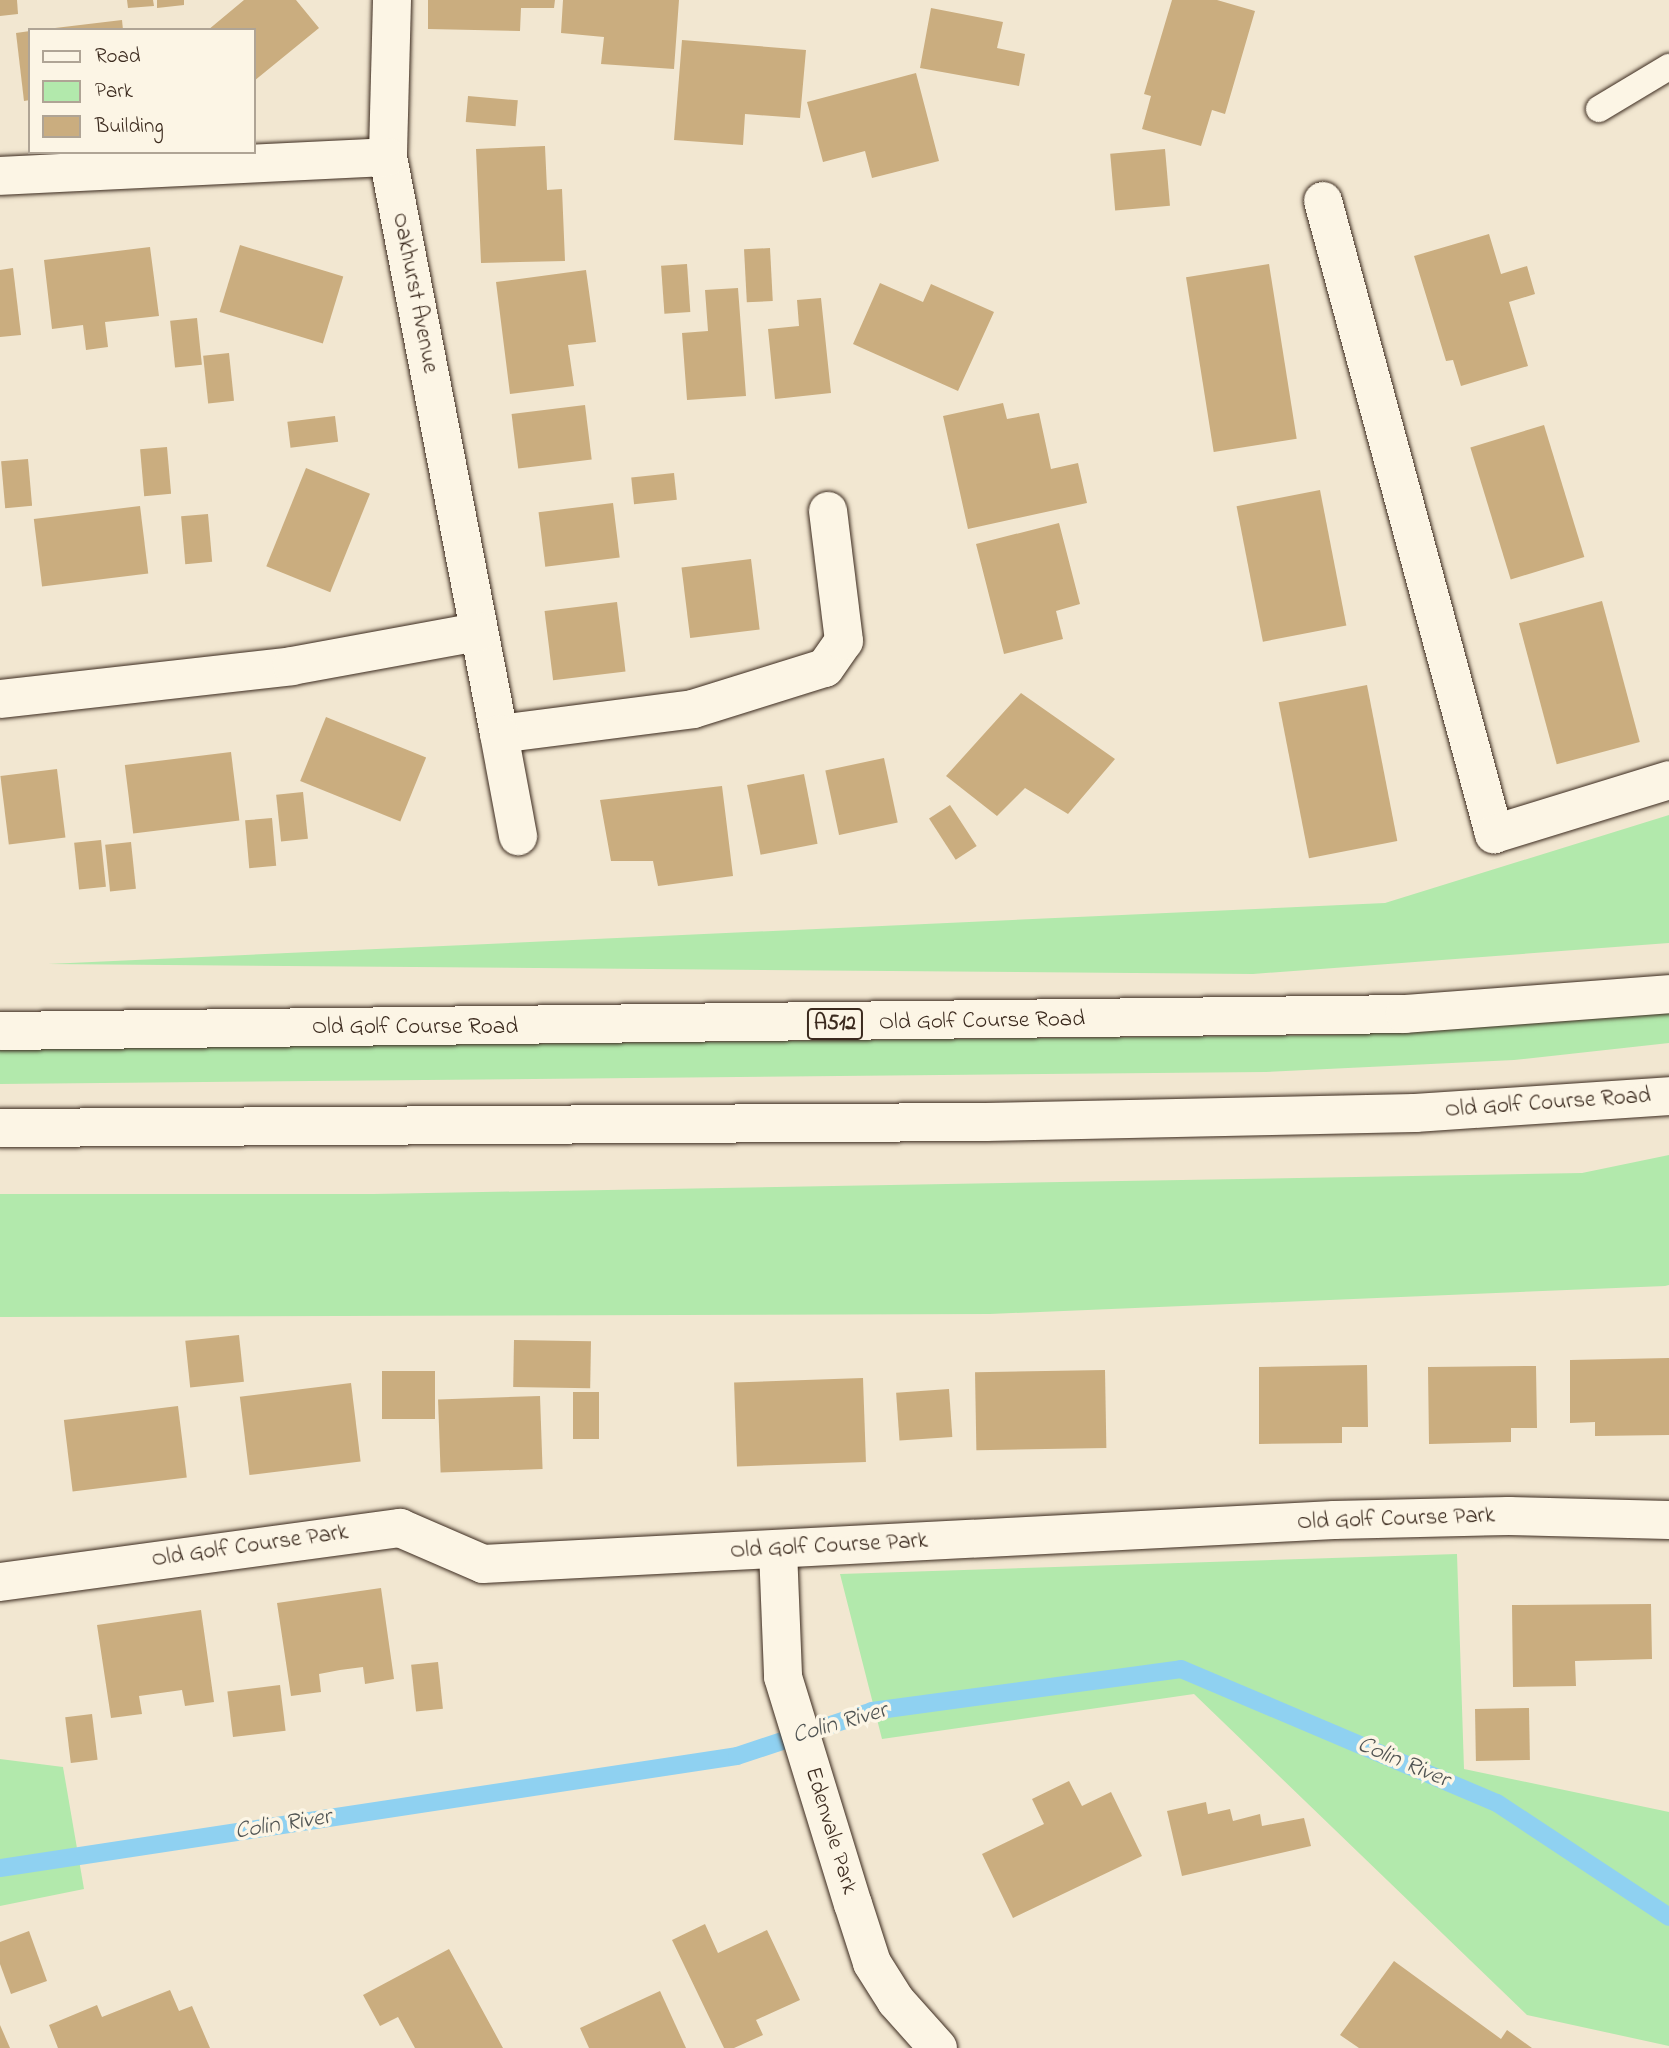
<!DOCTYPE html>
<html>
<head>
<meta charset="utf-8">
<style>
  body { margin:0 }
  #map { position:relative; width:1669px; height:2048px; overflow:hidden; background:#f2e7d1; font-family:"Indie Flower",sans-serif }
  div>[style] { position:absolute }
  .green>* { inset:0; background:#b2e9ac }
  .stream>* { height:18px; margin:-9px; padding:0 9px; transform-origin:9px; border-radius:9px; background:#8fd1f1 }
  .building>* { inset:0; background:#caad7f; transform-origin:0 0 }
  .roads { filter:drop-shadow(0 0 2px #3b2a1e) drop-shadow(0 0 2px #3b2a1e) }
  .lane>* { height:26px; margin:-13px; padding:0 13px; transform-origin:13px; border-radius:13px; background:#fcf5e5 }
  .street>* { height:38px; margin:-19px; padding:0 19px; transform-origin:19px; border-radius:19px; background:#fcf5e5 }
  .highway>* { height:38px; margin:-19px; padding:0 19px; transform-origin:19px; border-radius:19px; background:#fcf5e5 }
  span { translate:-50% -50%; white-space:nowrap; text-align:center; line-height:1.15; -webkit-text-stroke:7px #fcf5e5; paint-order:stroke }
  .shield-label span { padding:2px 5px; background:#fcf5e5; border:2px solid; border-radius:5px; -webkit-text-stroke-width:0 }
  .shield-label { font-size:21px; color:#3b2a1e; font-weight:700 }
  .street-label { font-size:23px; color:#3b2a1e }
  .water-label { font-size:24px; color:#505453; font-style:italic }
  .legend { position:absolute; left:28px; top:28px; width:228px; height:126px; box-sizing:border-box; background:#fcf5e5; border:2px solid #afa495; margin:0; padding:9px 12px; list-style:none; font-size:21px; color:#3b2a1e }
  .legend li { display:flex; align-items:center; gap:14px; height:35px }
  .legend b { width:35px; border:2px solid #afa495 }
</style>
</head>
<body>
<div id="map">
  <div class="green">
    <div style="clip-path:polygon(1669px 815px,1669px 943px,1253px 974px,48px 964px,1385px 903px)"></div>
    <div style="clip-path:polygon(1669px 1009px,1669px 1043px,1514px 1060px,1266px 1072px,0 1084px,0 1049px,1334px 1035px,1581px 1020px)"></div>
    <div style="clip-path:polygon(1669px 1155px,1669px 1285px,1665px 1286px,990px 1314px,0 1317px,0 1194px,373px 1194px,1582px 1173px)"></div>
    <div style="clip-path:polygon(1457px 1554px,1464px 1769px,1669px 1812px,1669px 2046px,1527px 2015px,1194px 1694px,882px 1739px,840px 1574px)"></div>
    <div style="clip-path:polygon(0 1759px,63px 1767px,84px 1889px,0 1906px)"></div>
  </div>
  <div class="stream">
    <div style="left:0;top:1868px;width:745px;rotate:-8.64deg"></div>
    <div style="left:737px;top:1756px;width:142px;rotate:-18.4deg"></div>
    <div style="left:872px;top:1711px;width:312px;rotate:-7.7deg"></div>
    <div style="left:1181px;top:1669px;width:343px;rotate:23deg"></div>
    <div style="left:1497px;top:1803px;width:206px;rotate:33.5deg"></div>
  </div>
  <div class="building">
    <div style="clip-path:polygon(0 0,17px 0,18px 14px,0 16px)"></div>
    <div style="clip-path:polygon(127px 0,153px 0,154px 6px,128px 8px)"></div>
    <div style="clip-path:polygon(157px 0,184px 0,184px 5px,157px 8px)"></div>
    <div style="clip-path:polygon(244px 0,296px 0,319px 28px,254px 81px,254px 30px,208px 30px)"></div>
    <div style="clip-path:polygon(428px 0,555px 0,554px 8px,521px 8px,520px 31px,428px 29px)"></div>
    <div style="clip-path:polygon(563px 0,679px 0,674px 69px,601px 64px,604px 37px,561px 33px)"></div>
    <div style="clip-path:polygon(1172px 0,1217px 0,1255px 11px,1225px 114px,1212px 110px,1201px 146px,1142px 129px,1151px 96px,1144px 94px)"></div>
    <div style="clip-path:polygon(931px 8px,1003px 22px,997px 48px,1025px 54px,1019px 86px,920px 68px)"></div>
    <div style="clip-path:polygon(122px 20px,123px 30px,55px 30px,55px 28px)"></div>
    <div style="clip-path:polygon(30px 31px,30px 100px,24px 101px,16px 33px)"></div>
    <div style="clip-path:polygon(682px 40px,806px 50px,800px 118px,745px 114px,743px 145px,674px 140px)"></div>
    <div style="clip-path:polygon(916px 73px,939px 161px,872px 178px,865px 151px,823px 162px,807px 102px)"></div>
    <div style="left:468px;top:96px;width:50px;height:26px;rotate:5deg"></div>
    <div style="clip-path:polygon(545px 146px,547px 190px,562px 189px,565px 261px,481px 263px,476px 149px)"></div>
    <div style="left:1165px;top:149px;width:57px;height:55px;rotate:85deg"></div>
    <div style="clip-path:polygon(1489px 234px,1501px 274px,1527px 266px,1535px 294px,1509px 302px,1528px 366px,1461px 386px,1453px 360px,1446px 361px,1414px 256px)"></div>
    <div style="left:240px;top:245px;width:108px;height:70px;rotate:17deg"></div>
    <div style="clip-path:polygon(150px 247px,159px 316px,105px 322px,108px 347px,86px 350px,83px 325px,52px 329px,44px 260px)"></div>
    <div style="left:770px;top:248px;width:53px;height:26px;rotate:87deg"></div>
    <div style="left:687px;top:264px;width:48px;height:26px;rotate:86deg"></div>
    <div style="left:1269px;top:264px;width:177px;height:84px;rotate:81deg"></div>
    <div style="clip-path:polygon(13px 268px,21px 335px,0 337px,0 270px)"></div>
    <div style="clip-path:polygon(586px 270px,596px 342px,568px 345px,574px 386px,510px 394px,496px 282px)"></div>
    <div style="clip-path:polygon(880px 283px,923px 302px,931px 284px,994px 312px,958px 391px,853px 344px)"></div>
    <div style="clip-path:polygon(738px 288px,746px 396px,687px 400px,682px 333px,708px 331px,705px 290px)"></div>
    <div style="clip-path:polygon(821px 298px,831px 393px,775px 399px,768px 329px,799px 326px,797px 300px)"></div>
    <div style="left:197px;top:318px;width:47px;height:27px;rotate:84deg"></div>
    <div style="left:229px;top:353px;width:48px;height:26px;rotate:84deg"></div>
    <div style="clip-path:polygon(1003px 403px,1007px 419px,1039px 413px,1051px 469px,1078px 463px,1087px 503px,968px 529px,943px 416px)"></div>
    <div style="left:585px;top:405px;width:55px;height:74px;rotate:83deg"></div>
    <div style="left:335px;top:416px;width:26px;height:48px;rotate:83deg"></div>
    <div style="left:1544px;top:425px;width:138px;height:77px;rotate:73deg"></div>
    <div style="left:167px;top:447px;width:47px;height:27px;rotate:85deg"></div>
    <div style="left:28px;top:459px;width:47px;height:27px;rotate:85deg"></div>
    <div style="left:306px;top:468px;width:69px;height:106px;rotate:22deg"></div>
    <div style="left:674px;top:473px;width:27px;height:43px;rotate:84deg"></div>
    <div style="left:1320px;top:490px;width:138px;height:85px;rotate:79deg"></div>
    <div style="left:613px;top:503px;width:55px;height:75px;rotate:83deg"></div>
    <div style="left:140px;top:506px;width:68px;height:107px;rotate:83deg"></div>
    <div style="left:208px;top:514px;width:48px;height:27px;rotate:85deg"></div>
    <div style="clip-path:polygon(1059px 523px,1080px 604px,1056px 611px,1063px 639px,1004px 654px,976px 544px)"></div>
    <div style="left:751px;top:559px;width:71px;height:70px;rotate:83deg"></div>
    <div style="left:1602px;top:601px;width:146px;height:86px;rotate:75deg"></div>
    <div style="left:617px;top:602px;width:70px;height:73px;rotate:83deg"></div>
    <div style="left:1367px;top:685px;width:159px;height:90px;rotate:79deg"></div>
    <div style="clip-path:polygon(1021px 693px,1115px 759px,1068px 814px,1025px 788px,997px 816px,946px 776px)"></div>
    <div style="left:326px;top:717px;width:108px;height:69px;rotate:22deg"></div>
    <div style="left:231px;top:752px;width:69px;height:107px;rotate:83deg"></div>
    <div style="left:884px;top:758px;width:66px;height:60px;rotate:78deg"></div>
    <div style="left:57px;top:769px;width:69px;height:57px;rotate:83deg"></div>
    <div style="left:804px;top:774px;width:71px;height:58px;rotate:79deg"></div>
    <div style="clip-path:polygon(722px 786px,733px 876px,658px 886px,653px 861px,611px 861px,600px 800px)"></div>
    <div style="left:303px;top:792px;width:47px;height:27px;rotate:84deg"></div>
    <div style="left:950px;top:805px;width:49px;height:25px;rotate:57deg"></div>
    <div style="left:272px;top:818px;width:48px;height:27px;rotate:85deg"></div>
    <div style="left:101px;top:840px;width:47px;height:27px;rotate:84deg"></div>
    <div style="left:131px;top:842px;width:47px;height:26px;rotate:84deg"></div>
    <div style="left:239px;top:1335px;width:47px;height:54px;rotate:84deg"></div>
    <div style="left:514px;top:1340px;width:77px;height:47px;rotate:1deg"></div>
    <div style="clip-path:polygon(1669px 1358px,1669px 1435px,1595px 1436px,1595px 1422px,1570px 1423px,1570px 1360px)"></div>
    <div style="clip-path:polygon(1367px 1365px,1368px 1427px,1342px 1427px,1342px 1443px,1259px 1444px,1259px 1367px)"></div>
    <div style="clip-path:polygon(1536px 1366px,1537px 1428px,1511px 1428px,1511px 1442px,1429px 1444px,1428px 1367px)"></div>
    <div style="left:1105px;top:1370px;width:78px;height:130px;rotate:89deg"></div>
    <div style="left:382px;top:1371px;width:53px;height:48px"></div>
    <div style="left:863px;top:1378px;width:84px;height:129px;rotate:88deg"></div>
    <div style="left:351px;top:1383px;width:79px;height:112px;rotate:83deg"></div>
    <div style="left:949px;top:1389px;width:48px;height:53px;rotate:86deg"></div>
    <div style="left:573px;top:1392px;width:26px;height:47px"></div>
    <div style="left:540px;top:1396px;width:73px;height:102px;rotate:88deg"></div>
    <div style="left:178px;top:1406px;width:72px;height:115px;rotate:83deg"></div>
    <div style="clip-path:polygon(381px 1588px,394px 1679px,365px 1684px,363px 1667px,340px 1670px,319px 1674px,321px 1692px,291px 1696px,277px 1603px)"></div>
    <div style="clip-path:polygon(1651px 1604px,1652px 1659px,1575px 1661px,1576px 1686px,1513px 1687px,1512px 1605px)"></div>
    <div style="clip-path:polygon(201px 1610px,214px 1702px,185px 1706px,182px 1690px,139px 1696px,142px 1714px,111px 1718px,97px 1625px)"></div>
    <div style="left:438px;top:1662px;width:47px;height:27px;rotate:84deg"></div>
    <div style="left:280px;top:1685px;width:46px;height:53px;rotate:83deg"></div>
    <div style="left:1529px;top:1708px;width:52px;height:54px;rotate:89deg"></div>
    <div style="left:92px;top:1714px;width:46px;height:27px;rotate:83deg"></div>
    <div style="clip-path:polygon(1069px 1781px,1082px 1806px,1111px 1792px,1142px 1856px,1013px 1918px,982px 1854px,1044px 1824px,1032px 1799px)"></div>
    <div style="clip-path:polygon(1206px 1802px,1208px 1814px,1230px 1809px,1233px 1821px,1260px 1814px,1262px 1826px,1304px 1818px,1311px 1846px,1182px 1876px,1167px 1811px)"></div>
    <div style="clip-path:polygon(705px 1924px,718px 1953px,767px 1930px,800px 2000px,756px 2020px,763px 2035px,734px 2048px,724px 2048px,672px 1940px)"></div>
    <div style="clip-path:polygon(29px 1931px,47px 1981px,11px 1994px,0 1964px,0 1942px)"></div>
    <div style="clip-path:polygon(449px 1949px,503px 2048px,415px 2048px,398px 2017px,380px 2026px,363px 1995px)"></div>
    <div style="clip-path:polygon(1394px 1961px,1501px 2039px,1507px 2030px,1532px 2048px,1359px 2048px,1340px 2035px)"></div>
    <div style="clip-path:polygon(170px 1990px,179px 2011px,192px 2006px,210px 2048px,58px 2048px,49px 2025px,97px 2005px,102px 2017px)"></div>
    <div style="clip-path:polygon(660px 1991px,686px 2048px,589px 2048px,580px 2028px)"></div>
    <div style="clip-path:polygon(0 2025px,10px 2048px,0 2048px)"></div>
  </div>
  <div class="roads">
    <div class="lane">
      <div style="left:1599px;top:109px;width:82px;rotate:-31deg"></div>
    </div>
    <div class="street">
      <div style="left:392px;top:0;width:157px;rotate:91.5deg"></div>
      <div style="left:388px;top:157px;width:588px;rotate:79.11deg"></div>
      <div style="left:499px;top:734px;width:196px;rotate:-7.3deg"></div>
      <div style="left:693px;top:709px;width:138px;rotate:-17.3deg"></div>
      <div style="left:825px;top:668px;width:33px;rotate:-55deg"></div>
      <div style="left:844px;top:641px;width:131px;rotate:-97deg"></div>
      <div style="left:0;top:176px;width:388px;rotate:-2.8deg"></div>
      <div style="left:1323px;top:201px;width:656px;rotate:74.88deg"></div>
      <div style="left:1494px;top:834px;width:183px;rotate:-17.1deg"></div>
      <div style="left:0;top:699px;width:294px;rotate:-6.4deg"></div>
      <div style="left:292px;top:666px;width:189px;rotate:-10.4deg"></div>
      <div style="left:499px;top:734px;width:104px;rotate:79.4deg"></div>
      <div style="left:778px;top:1550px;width:127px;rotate:87.7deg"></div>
      <div style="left:783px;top:1677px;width:238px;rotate:72.9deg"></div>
      <div style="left:853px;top:1904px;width:62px;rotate:72.1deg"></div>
      <div style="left:872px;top:1963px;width:45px;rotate:57.7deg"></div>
      <div style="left:896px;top:2001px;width:63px;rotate:48.2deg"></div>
      <div style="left:0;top:1582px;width:404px;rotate:-7.7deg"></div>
      <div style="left:400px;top:1528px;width:90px;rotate:23.4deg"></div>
      <div style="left:483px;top:1564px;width:852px;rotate:-2.96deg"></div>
      <div style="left:1334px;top:1520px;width:175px;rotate:-1.3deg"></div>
      <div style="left:1509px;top:1516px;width:160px;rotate:1.4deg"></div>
    </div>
    <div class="highway">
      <div style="left:0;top:1031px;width:1405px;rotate:-0.69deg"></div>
      <div style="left:1405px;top:1014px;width:265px;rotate:-4.3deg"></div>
      <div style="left:0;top:1128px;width:986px;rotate:-0.35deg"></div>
      <div style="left:986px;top:1122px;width:429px;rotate:-1.2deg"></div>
      <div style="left:1415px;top:1113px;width:255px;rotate:-3.8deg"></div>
    </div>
  </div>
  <div class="shield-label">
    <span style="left:835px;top:1024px">A512</span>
  </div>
  <div class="street-label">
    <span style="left:414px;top:293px;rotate:79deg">Oakhurst Avenue</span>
    <span style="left:982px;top:1022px;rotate:-1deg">Old Golf Course Road</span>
    <span style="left:415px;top:1028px">Old Golf Course Road</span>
    <span style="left:1548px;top:1104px;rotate:-4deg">Old Golf Course Road</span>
    <span style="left:1396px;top:1520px;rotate:-2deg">Old Golf Course Park</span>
    <span style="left:250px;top:1547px;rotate:-8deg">Old Golf Course Park</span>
    <span style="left:829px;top:1547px;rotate:-3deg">Old Golf Course Park</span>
    <span style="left:830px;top:1831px;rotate:73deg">Edenvale Park</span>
  </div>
  <div class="water-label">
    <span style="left:840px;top:1724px;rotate:-16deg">Colin River</span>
    <span style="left:1403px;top:1763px;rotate:23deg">Colin River</span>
    <span style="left:283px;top:1825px;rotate:-9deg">Colin River</span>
  </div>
  <ul class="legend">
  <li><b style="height:9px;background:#fcf5e5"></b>Road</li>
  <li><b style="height:19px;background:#b2e9ac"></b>Park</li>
  <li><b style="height:19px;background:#caad7f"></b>Building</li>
  </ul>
</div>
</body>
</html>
